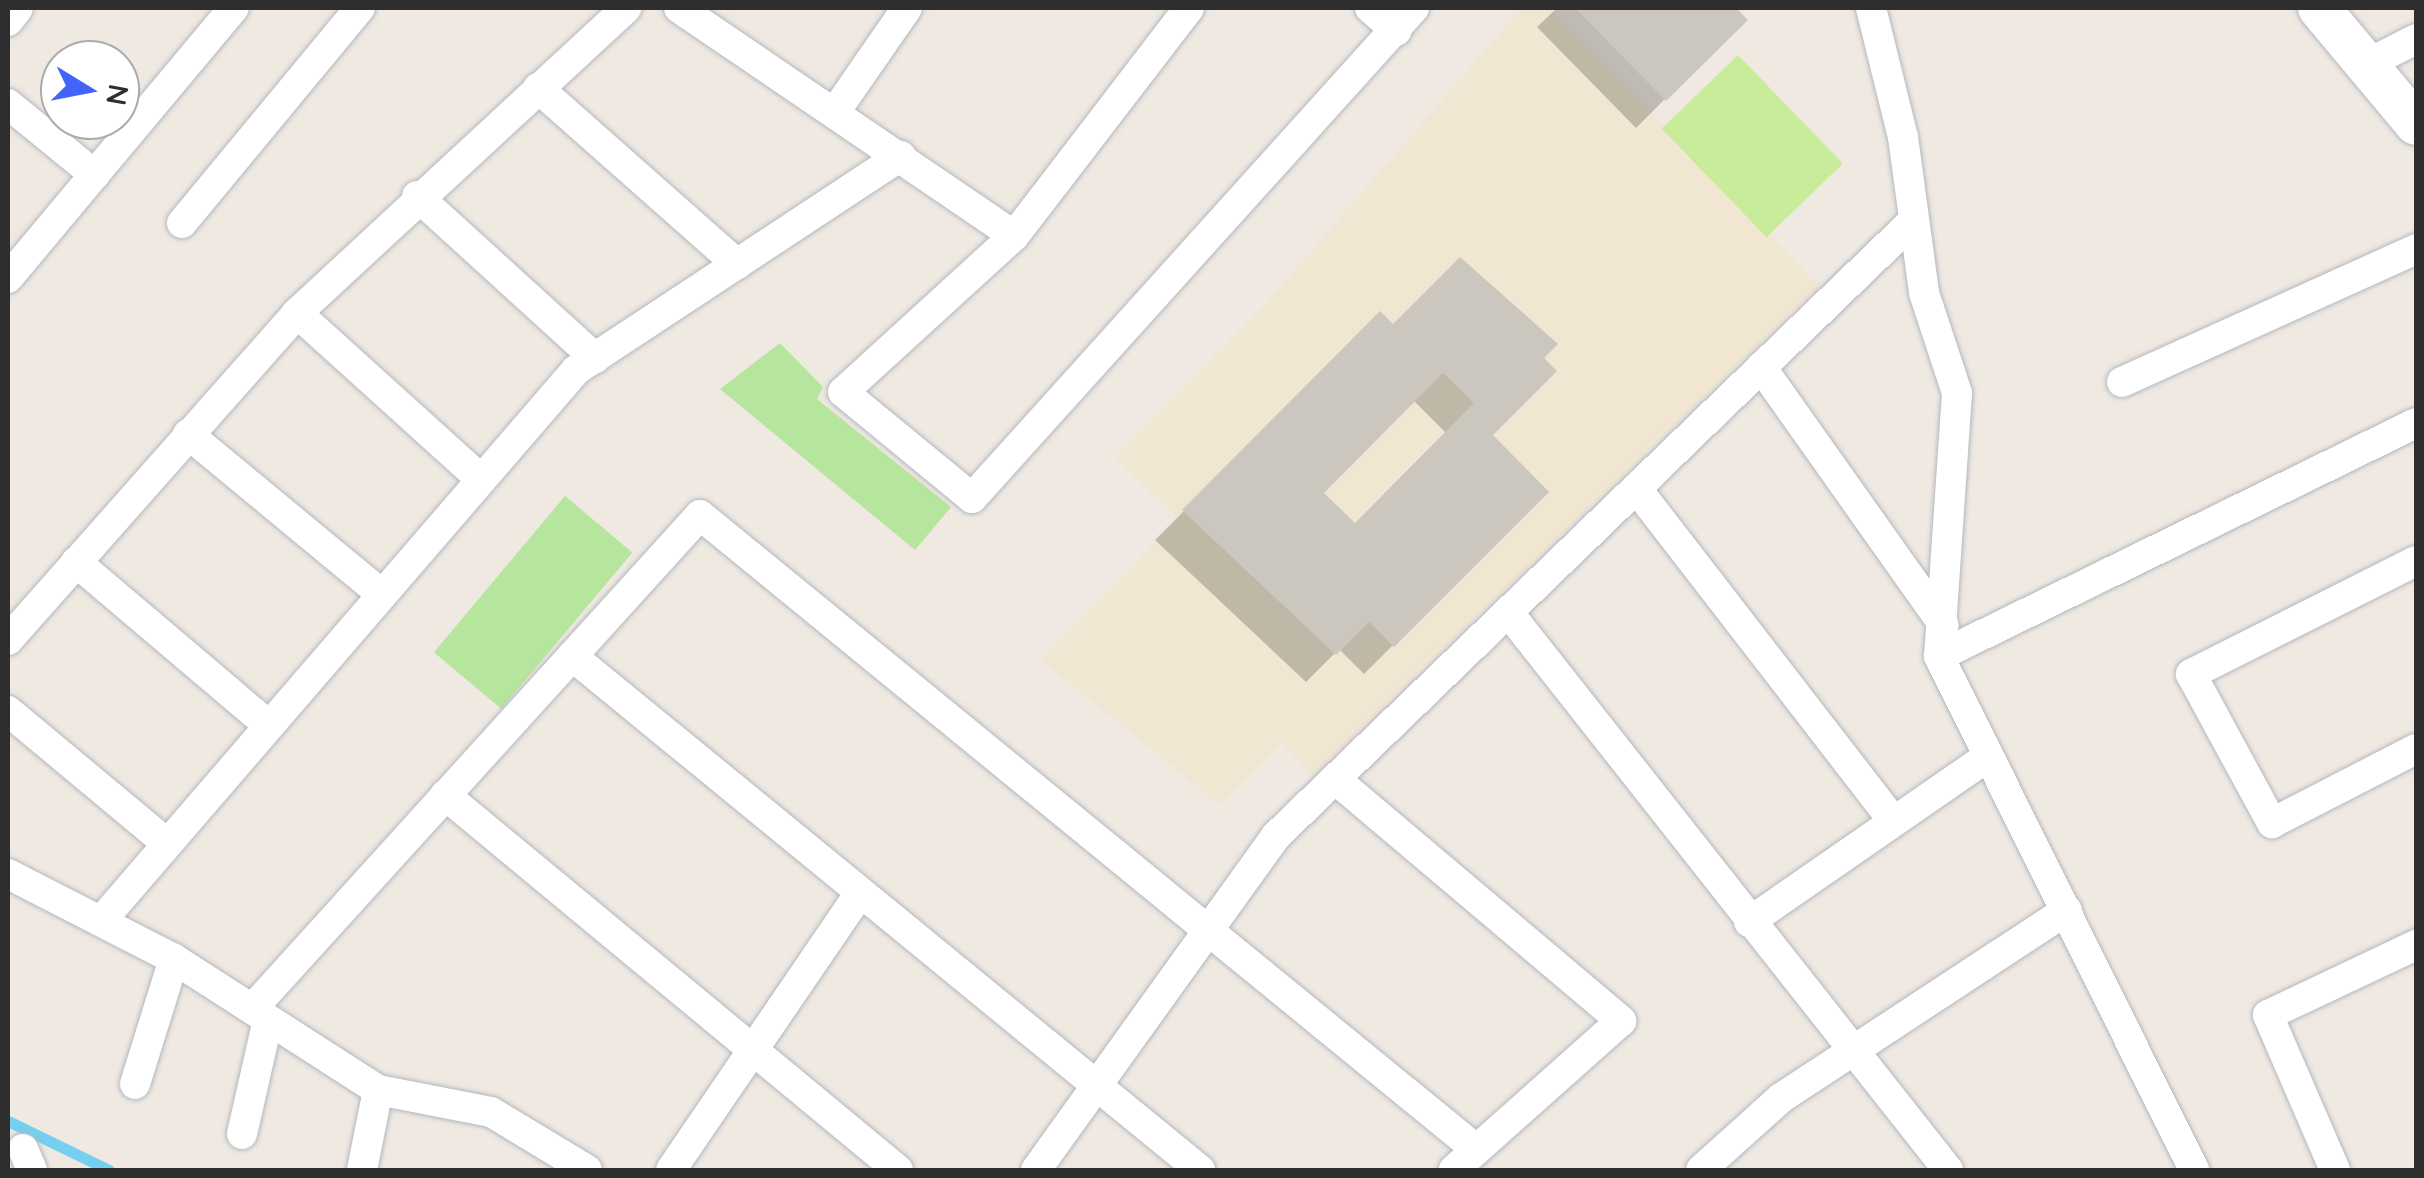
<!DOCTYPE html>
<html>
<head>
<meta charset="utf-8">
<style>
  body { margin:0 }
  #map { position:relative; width:2424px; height:1178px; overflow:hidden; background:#efe9e1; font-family:Quicksand,sans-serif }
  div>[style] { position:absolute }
  .education>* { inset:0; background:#f0e6d1 }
  .green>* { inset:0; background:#b6e59e; transform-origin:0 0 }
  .pitch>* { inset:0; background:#c9ec9a; transform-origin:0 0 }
  .shadow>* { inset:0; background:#0003 }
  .stream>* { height:11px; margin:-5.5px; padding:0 5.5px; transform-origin:5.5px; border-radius:5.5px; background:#75cff0 }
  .building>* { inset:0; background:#cbc7bf }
  .roads { filter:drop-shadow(0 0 2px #b4b7c1) drop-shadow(0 0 2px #b4b7c1) }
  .street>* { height:30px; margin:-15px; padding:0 15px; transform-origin:15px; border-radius:15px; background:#fff }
  .secondary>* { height:42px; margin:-21px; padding:0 21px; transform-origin:21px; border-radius:21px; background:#fff }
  span { translate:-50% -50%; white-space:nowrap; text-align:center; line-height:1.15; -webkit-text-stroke:10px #fff; paint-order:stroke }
  .frame { position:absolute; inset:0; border:10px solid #2e2e2e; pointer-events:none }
  .north { position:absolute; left:40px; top:40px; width:100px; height:100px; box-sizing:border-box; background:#fff; border:2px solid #ababab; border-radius:50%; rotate:100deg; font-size:28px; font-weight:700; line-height:40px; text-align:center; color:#2e2e2e }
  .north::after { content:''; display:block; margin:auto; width:35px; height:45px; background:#4264fb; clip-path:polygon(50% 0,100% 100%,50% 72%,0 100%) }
</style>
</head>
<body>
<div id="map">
  <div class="education">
    <div style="clip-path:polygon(1522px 8px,1550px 8px,1819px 286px,1313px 774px,1281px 743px,1219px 804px,1042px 660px,1178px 519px,1115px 457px,1266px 304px)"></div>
  </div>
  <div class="green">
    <div style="clip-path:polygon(780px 343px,823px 387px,817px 399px,951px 507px,915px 550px,720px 389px)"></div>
    <div style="left:565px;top:496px;width:88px;height:204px;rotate:40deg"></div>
  </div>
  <div class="pitch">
    <div style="left:1738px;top:55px;width:151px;height:106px;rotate:46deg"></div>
  </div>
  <div class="shadow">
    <div style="clip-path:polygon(1557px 8px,1732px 8px,1744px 20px,1636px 128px,1537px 27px)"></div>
    <div style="clip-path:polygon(evenodd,1380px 314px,1393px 328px,1541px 358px,1490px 435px,1546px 492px,1364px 674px,1339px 649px,1306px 682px,1155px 540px,1380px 314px,1413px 400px,1447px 434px,1355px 527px,1321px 493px,1413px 400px)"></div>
  </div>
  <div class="stream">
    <div style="left:8px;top:1121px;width:112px;rotate:25.9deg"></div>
  </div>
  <div class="building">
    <div style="clip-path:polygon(1575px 8px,1736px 8px,1748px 20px,1666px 101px)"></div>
    <div style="clip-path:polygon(evenodd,1460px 257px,1558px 344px,1544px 358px,1557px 371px,1493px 435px,1549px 492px,1394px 647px,1369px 622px,1336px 655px,1182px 510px,1380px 311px,1393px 324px,1460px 257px,1443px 373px,1474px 403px,1355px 523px,1324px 493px,1443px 373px)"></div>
  </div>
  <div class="roads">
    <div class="street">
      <div style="left:679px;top:8px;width:405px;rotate:34.2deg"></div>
      <div style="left:1189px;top:8px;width:287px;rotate:127.5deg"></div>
      <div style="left:1014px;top:236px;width:231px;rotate:137.6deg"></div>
      <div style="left:843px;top:392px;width:167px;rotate:39.4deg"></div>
      <div style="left:972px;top:498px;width:660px;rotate:-47.95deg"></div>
      <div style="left:1370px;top:8px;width:35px;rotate:41deg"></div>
      <div style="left:1871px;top:8px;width:133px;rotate:76.1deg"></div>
      <div style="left:1903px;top:137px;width:157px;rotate:82.3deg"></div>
      <div style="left:1924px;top:293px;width:105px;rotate:71.7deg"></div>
      <div style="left:1957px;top:393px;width:264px;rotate:93.9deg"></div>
      <div style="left:1939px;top:656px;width:574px;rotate:63.61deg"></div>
      <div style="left:8px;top:21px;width:16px;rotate:-52deg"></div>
      <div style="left:2367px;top:64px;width:55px;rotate:-27deg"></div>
      <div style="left:538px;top:88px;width:266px;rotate:41.5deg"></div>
      <div style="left:8px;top:104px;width:112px;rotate:39.2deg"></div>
      <div style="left:835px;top:112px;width:126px;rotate:-55.3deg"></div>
      <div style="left:417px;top:196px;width:241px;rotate:42.3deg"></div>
      <div style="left:182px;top:223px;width:279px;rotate:-50.4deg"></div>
      <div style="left:8px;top:278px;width:352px;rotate:-50.1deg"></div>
      <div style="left:297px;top:313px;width:248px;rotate:42.1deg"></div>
      <div style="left:1761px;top:367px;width:316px;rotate:54.7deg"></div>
      <div style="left:2122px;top:382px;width:323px;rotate:-24.3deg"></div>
      <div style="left:188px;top:434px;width:249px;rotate:39.6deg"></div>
      <div style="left:1636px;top:488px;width:421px;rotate:52.3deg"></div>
      <div style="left:2416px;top:561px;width:252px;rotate:153.3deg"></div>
      <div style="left:2191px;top:674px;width:170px;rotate:61.5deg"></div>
      <div style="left:2272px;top:823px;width:162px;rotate:-27.2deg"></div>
      <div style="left:76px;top:562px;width:250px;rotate:40.3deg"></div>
      <div style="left:1508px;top:612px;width:711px;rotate:51.74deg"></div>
      <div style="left:8px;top:640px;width:436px;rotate:-48.5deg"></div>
      <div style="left:297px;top:313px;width:449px;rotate:-42.8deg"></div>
      <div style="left:572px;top:656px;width:812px;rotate:39.3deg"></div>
      <div style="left:1939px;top:656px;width:531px;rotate:-26.03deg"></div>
      <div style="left:8px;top:711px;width:203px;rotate:39.8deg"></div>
      <div style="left:1335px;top:779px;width:375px;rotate:40.2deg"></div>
      <div style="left:1621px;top:1021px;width:224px;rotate:138.3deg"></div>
      <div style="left:445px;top:795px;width:588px;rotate:39.62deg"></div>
      <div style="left:8px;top:874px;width:186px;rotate:27.1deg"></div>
      <div style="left:174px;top:959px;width:242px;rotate:32.7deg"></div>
      <div style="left:378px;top:1090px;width:115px;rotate:11deg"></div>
      <div style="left:491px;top:1112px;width:112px;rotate:31.1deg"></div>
      <div style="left:102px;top:920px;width:726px;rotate:-49.24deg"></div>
      <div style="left:576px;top:370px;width:389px;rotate:-33.4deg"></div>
      <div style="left:1749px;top:922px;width:290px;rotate:-34.7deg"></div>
      <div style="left:253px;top:1008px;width:665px;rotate:-47.8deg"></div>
      <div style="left:700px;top:515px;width:1003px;rotate:39.26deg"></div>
      <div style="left:135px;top:1084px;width:131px;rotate:-72.7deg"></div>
      <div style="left:242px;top:1134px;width:117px;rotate:-77.2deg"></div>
      <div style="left:23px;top:1149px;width:23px;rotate:67deg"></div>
      <div style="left:362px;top:1170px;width:82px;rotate:-78.7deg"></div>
      <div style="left:671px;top:1170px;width:332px;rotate:-55.7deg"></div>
      <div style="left:1036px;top:1170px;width:411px;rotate:-54.3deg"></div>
      <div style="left:1276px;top:836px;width:884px;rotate:-43.99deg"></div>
      <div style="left:1701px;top:1170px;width:108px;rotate:-42deg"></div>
      <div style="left:1781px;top:1098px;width:342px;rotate:-33.3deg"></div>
      <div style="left:2335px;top:1170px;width:169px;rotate:-113.4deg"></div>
      <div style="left:2268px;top:1015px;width:164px;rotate:-25.3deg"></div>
    </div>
    <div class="secondary">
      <div style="left:2319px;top:8px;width:151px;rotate:50.1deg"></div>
    </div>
  </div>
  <div class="frame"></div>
  <div class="north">N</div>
</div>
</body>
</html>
